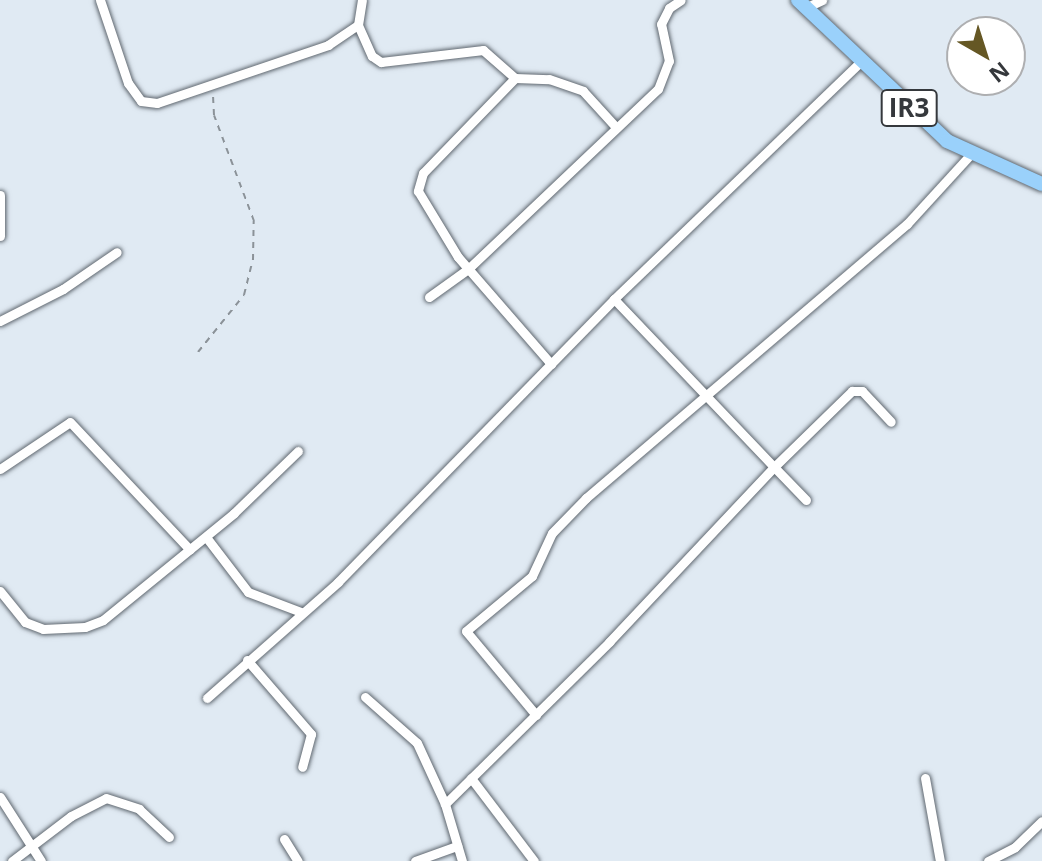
<!DOCTYPE html>
<html>
<head>
<meta charset="utf-8">
<style>
  body { margin:0 }
  #map { position:relative; width:1042px; height:861px; overflow:hidden; background:#e0eaf3; font-family:"Open Sans",sans-serif }
  div>[style] { position:absolute }
  .path>* { height:2px; margin-top:-1px; transform-origin:0; background:repeating-linear-gradient(90deg,#8b9298 0 6px,transparent 0 12px) }
  .roads { filter:drop-shadow(0 0 2px #606870) drop-shadow(0 0 2px #606870) }
  .minor>* { height:9px; margin:-4.5px; padding:0 4.5px; transform-origin:4.5px; border-radius:4.5px; background:#fff }
  .primary>* { height:14px; margin:-7px; padding:0 7px; transform-origin:7px; border-radius:7px; background:#9ad1fb }
  span { translate:-50% -50%; white-space:nowrap; text-align:center; line-height:1.15; -webkit-text-stroke:8px #fff; paint-order:stroke }
  .shield-label span { padding:2px 6px; background:#fff; border:2px solid; border-radius:6px; -webkit-text-stroke-width:0 }
  .shield-label { font-size:26px; color:#35383c; font-weight:700 }
  .north { position:absolute; left:946px; top:16px; width:80px; height:80px; box-sizing:border-box; background:#fff; border:2px solid #aeafb1; border-radius:50%; rotate:141deg; font-size:22px; font-weight:700; line-height:32px; text-align:center; color:#35383c }
  .north::after { content:''; display:block; margin:auto; width:28px; height:36px; background:#655724; clip-path:polygon(50% 0,100% 100%,50% 72%,0 100%) }
</style>
</head>
<body>
<div id="map">
  <div class="path">
    <div style="left:198px;top:352px;width:73px;rotate:-51.1deg"></div>
    <div style="left:244px;top:295px;width:36px;rotate:-76deg"></div>
    <div style="left:253px;top:260px;width:39px;rotate:-89deg"></div>
    <div style="left:254px;top:221px;width:113px;rotate:-110.7deg"></div>
    <div style="left:214px;top:115px;width:21px;rotate:-93deg"></div>
  </div>
  <div class="roads">
    <div class="minor">
      <div style="left:100px;top:0;width:88px;rotate:71.4deg"></div>
      <div style="left:128px;top:83px;width:22px;rotate:54deg"></div>
      <div style="left:141px;top:101px;width:16px;rotate:7deg"></div>
      <div style="left:157px;top:103px;width:181px;rotate:-18.7deg"></div>
      <div style="left:328px;top:45px;width:36px;rotate:-34deg"></div>
      <div style="left:358px;top:25px;width:25px;rotate:-81deg"></div>
      <div style="left:805px;top:8px;width:19px;rotate:-25deg"></div>
      <div style="left:358px;top:25px;width:34px;rotate:66deg"></div>
      <div style="left:372px;top:56px;width:11px;rotate:34deg"></div>
      <div style="left:381px;top:62px;width:103px;rotate:-6.7deg"></div>
      <div style="left:483px;top:50px;width:43px;rotate:41.2deg"></div>
      <div style="left:515px;top:78px;width:34px;rotate:2deg"></div>
      <div style="left:549px;top:79px;width:36px;rotate:19deg"></div>
      <div style="left:583px;top:91px;width:47px;rotate:47.6deg"></div>
      <div style="left:515px;top:78px;width:132px;rotate:134.1deg"></div>
      <div style="left:423px;top:173px;width:19px;rotate:106deg"></div>
      <div style="left:418px;top:191px;width:77px;rotate:58.8deg"></div>
      <div style="left:458px;top:257px;width:142px;rotate:49deg"></div>
      <div style="left:0;top:195px;width:41px;rotate:90deg"></div>
      <div style="left:429px;top:297px;width:48px;rotate:-35.7deg"></div>
      <div style="left:468px;top:269px;width:262px;rotate:-43.5deg"></div>
      <div style="left:658px;top:89px;width:30px;rotate:-69deg"></div>
      <div style="left:669px;top:61px;width:38px;rotate:-102deg"></div>
      <div style="left:661px;top:24px;width:18px;rotate:-63deg"></div>
      <div style="left:669px;top:8px;width:14px;rotate:-34deg"></div>
      <div style="left:0;top:321px;width:71px;rotate:-26.9deg"></div>
      <div style="left:63px;top:289px;width:65px;rotate:-34.4deg"></div>
      <div style="left:0;top:469px;width:84px;rotate:-33.9deg"></div>
      <div style="left:70px;top:422px;width:175px;rotate:46.8deg"></div>
      <div style="left:806px;top:500px;width:46px;rotate:-134.1deg"></div>
      <div style="left:774px;top:467px;width:109px;rotate:-44.3deg"></div>
      <div style="left:852px;top:391px;width:10px"></div>
      <div style="left:862px;top:391px;width:42px;rotate:46.9deg"></div>
      <div style="left:206px;top:537px;width:69px;rotate:52.6deg"></div>
      <div style="left:248px;top:592px;width:57px;rotate:20.7deg"></div>
      <div style="left:0;top:591px;width:40px;rotate:51deg"></div>
      <div style="left:25px;top:622px;width:19px;rotate:21deg"></div>
      <div style="left:43px;top:629px;width:42px;rotate:-2.7deg"></div>
      <div style="left:85px;top:627px;width:19px;rotate:-21deg"></div>
      <div style="left:103px;top:620px;width:169px;rotate:-39.2deg"></div>
      <div style="left:234px;top:513px;width:89px;rotate:-44.1deg"></div>
      <div style="left:247px;top:660px;width:98px;rotate:49.1deg"></div>
      <div style="left:311px;top:734px;width:34px;rotate:105deg"></div>
      <div style="left:365px;top:697px;width:69px;rotate:41.5deg"></div>
      <div style="left:417px;top:743px;width:67px;rotate:65.3deg"></div>
      <div style="left:207px;top:698px;width:175px;rotate:-41.5deg"></div>
      <div style="left:338px;top:582px;width:395px;rotate:-45.7deg"></div>
      <div style="left:536px;top:715px;width:109px;rotate:-129.8deg"></div>
      <div style="left:466px;top:631px;width:86px;rotate:-39.8deg"></div>
      <div style="left:532px;top:576px;width:47px;rotate:-65.1deg"></div>
      <div style="left:552px;top:533px;width:49px;rotate:-45.8deg"></div>
      <div style="left:586px;top:498px;width:422px;rotate:-40.5deg"></div>
      <div style="left:907px;top:224px;width:95px;rotate:-47.6deg"></div>
      <div style="left:471px;top:778px;width:104px;rotate:52.8deg"></div>
      <div style="left:925px;top:778px;width:84px;rotate:79.8deg"></div>
      <div style="left:0;top:797px;width:76px;rotate:57.4deg"></div>
      <div style="left:284px;top:839px;width:26px;rotate:58deg"></div>
      <div style="left:12px;top:861px;width:74px;rotate:-37.3deg"></div>
      <div style="left:71px;top:816px;width:39px;rotate:-27deg"></div>
      <div style="left:106px;top:798px;width:35px;rotate:18deg"></div>
      <div style="left:139px;top:809px;width:41px;rotate:43deg"></div>
      <div style="left:415px;top:861px;width:45px;rotate:-19.7deg"></div>
      <div style="left:462px;top:861px;width:59px;rotate:-106.6deg"></div>
      <div style="left:445px;top:804px;width:231px;rotate:-44.6deg"></div>
      <div style="left:609px;top:642px;width:241px;rotate:-46.7deg"></div>
      <div style="left:774px;top:467px;width:232px;rotate:-133.6deg"></div>
      <div style="left:614px;top:299px;width:342px;rotate:-43.9deg"></div>
      <div style="left:988px;top:861px;width:30px;rotate:-27deg"></div>
      <div style="left:1015px;top:847px;width:37px;rotate:-44deg"></div>
    </div>
    <div class="primary">
      <div style="left:798px;top:0;width:205px;rotate:43.4deg"></div>
      <div style="left:947px;top:141px;width:104px;rotate:24.4deg"></div>
    </div>
  </div>
  <div class="shield-label">
    <span style="left:909px;top:108px">IR3</span>
  </div>
  <div class="north">N</div>
</div>
</body>
</html>
